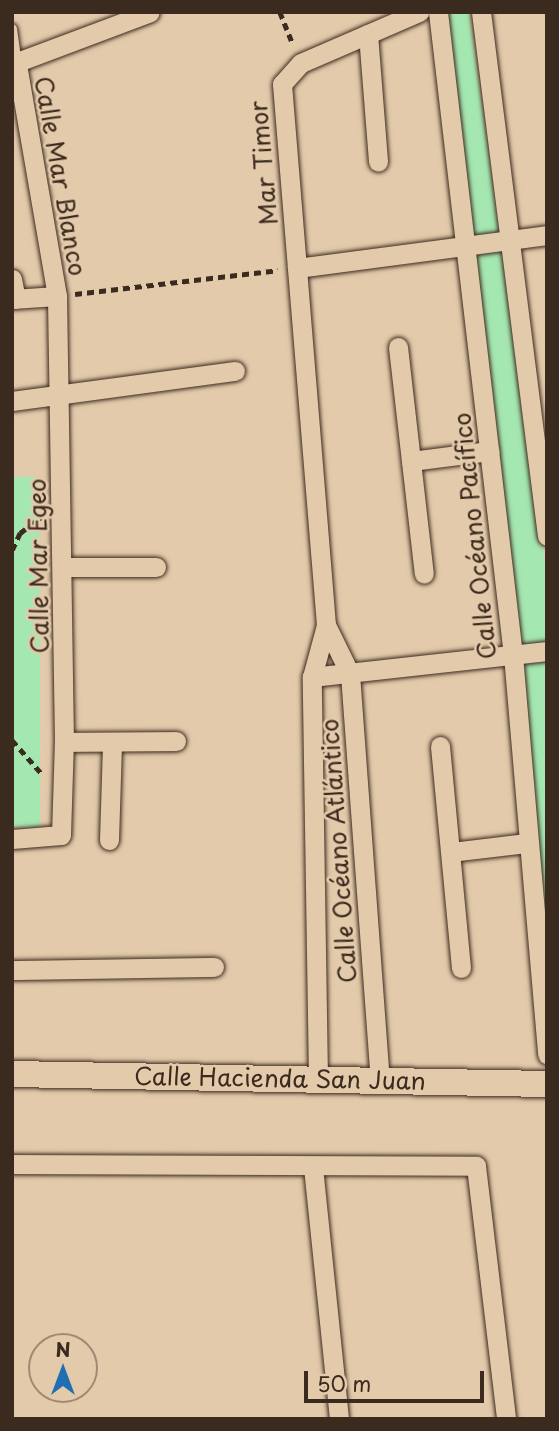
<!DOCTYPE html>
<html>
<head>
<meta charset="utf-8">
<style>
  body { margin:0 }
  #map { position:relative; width:559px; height:1431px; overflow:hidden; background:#e3caab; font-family:"Playpen Sans",sans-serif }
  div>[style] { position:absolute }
  .green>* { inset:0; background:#a5e7b1; transform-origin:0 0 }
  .path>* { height:4.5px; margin-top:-2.25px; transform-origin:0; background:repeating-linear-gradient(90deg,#3b2a1e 0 7px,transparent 0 12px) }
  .roads { filter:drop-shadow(0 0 2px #3b2a1e) drop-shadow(0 0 2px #3b2a1e) }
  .lane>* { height:10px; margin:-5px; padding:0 5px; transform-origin:5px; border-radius:5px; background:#e3caab }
  .street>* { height:19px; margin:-9.5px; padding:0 9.5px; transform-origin:9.5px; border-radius:9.5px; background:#e3caab }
  .secondary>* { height:26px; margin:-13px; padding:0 13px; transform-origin:13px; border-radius:13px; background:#e3caab }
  span { translate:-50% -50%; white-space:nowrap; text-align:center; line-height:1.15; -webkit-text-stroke:5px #e3caab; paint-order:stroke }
  .street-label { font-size:24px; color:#3b2a1e }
  .frame { position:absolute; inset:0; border:14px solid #3b2a1e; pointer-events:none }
  .north { position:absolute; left:28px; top:1333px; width:70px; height:70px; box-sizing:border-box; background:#e3caab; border:2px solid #a08a73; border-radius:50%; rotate:0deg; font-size:19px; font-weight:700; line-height:28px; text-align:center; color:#3b2a1e }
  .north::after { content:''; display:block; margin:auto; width:24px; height:32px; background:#1f6fb2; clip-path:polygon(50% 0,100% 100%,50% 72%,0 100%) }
  .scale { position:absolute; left:304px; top:1371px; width:180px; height:32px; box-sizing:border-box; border:4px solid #3b2a1e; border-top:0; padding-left:9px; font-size:21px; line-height:24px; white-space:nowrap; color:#3b2a1e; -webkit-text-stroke:5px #e3caab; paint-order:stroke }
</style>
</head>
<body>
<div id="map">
  <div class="green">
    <div style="clip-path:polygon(447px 12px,469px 12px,547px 577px,547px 955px)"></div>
    <div style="left:40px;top:477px;width:350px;height:28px;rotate:90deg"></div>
  </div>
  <div class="path">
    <div style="left:280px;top:12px;width:35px;rotate:68deg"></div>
    <div style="left:75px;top:294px;width:204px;rotate:-6.7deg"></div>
    <div style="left:12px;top:550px;width:19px;rotate:-65deg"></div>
    <div style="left:20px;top:533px;width:26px;rotate:-37deg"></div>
    <div style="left:12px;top:740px;width:47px;rotate:48.5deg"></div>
  </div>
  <div class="roads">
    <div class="lane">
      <div style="left:12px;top:29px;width:34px;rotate:82deg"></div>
    </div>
    <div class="street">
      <div style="left:438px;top:12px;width:647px;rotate:83.35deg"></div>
      <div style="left:513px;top:655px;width:401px;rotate:85.1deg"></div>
      <div style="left:481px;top:12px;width:528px;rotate:82.82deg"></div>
      <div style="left:368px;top:34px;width:128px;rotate:85.5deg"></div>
      <div style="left:12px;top:64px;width:147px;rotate:-20.6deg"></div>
      <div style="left:297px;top:268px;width:252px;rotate:-7.5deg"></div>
      <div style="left:12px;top:279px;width:20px;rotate:79deg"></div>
      <div style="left:12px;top:299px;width:45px;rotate:-3.8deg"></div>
      <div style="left:398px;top:347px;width:228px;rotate:83.5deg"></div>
      <div style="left:12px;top:401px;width:225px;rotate:-7.7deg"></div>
      <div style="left:411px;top:461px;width:79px;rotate:-7.3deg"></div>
      <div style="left:63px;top:567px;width:93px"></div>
      <div style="left:326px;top:625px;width:55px;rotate:63.9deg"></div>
      <div style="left:350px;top:674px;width:406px;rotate:85.8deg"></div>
      <div style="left:312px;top:677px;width:236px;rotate:-6.3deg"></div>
      <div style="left:64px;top:742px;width:112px;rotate:-0.5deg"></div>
      <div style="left:440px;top:746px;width:223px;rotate:84.6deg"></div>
      <div style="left:12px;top:839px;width:49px;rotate:-4.7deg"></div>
      <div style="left:61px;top:835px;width:93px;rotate:-88.2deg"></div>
      <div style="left:64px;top:742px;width:446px;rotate:-90.9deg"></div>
      <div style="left:57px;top:296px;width:235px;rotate:-99.8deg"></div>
      <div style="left:109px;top:840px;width:98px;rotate:-88.2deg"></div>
      <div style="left:451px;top:852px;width:77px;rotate:-6.8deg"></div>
      <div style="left:12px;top:970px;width:202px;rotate:-0.9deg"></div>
      <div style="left:318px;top:1079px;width:402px;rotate:-90.9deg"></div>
      <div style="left:312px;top:677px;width:54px;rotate:-74.9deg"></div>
      <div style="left:326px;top:625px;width:543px;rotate:-94.65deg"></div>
      <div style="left:282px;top:84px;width:28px;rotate:-48deg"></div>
      <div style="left:301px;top:63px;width:129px;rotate:-23.4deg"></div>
      <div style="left:12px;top:1164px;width:464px;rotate:0.2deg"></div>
      <div style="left:476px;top:1166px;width:255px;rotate:83.2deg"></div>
      <div style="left:313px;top:1167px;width:253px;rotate:84.1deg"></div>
    </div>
    <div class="secondary">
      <div style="left:12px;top:1074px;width:535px;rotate:1.07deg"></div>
    </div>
  </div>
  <div class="street-label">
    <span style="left:263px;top:163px;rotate:-95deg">Mar Timor</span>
    <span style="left:61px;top:176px;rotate:80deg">Calle Mar Blanco</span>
    <span style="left:474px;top:536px;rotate:-96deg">Calle Océano Pacífico</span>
    <span style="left:38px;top:566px;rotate:-91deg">Calle Mar Egeo</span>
    <span style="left:338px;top:851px;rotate:-94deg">Calle Océano Atlántico</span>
    <span style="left:280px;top:1078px;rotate:1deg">Calle Hacienda San Juan</span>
  </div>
  <div class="frame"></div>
  <div class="north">N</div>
  <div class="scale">50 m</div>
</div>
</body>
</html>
